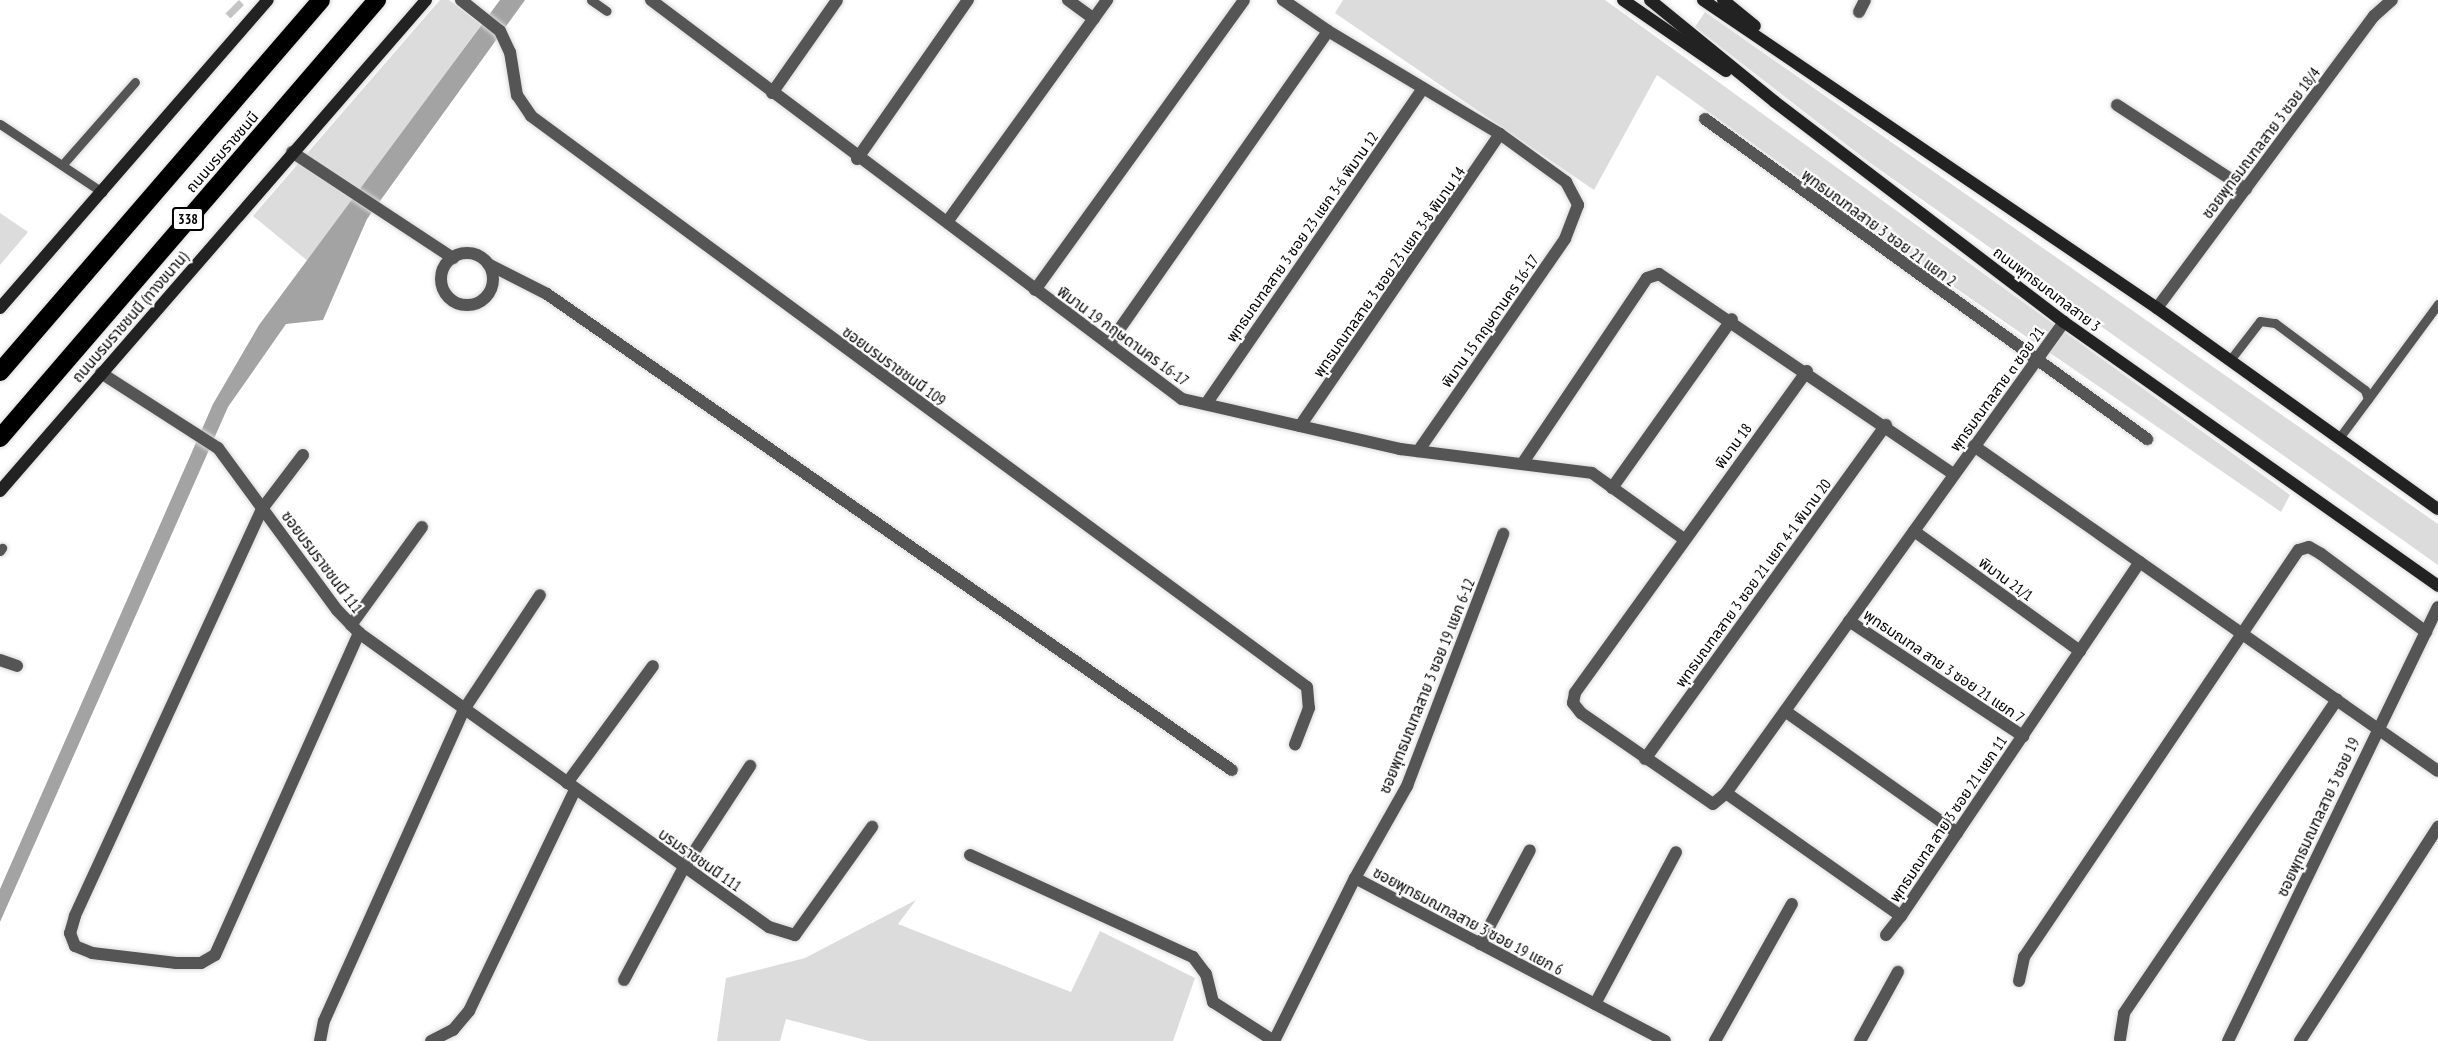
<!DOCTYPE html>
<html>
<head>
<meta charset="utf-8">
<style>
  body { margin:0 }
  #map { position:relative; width:2438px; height:1041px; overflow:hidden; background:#fff; font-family:"PT Sans Narrow","Noto Sans Thai",sans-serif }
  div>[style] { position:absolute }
  .green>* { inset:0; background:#dcdcdc }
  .water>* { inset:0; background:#a3a3a3 }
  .building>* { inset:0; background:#c4c4c4; transform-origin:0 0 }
  .roads { filter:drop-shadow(0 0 2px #dbdbdb) drop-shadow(0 0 2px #dbdbdb) }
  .lane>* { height:9px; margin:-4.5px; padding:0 4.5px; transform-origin:4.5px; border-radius:4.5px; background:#555 }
  .street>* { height:12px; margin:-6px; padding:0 6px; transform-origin:6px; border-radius:6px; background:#555 }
  .street>.ring { margin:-6px; padding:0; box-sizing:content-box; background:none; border:12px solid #555; border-radius:50% }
  .secondary>* { height:12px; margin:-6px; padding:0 6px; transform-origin:6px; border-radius:6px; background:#222 }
  .highway>* { height:18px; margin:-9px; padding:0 9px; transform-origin:9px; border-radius:9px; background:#000 }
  span { translate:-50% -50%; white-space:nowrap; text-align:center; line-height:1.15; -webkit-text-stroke:4.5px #fff; paint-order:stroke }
  .shield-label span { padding:2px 4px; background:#fff; border:2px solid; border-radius:4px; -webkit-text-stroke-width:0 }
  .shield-label { font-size:14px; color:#000; font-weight:700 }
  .street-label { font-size:15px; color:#000 }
</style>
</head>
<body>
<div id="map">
  <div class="green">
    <div style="clip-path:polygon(440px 0,449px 0,481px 25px,309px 262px,253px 216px)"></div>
    <div style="clip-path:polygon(1343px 0,1605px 0,2290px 495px,2281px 512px,1928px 269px,1657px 75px,1594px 190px,1335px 13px)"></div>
    <div style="clip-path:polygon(1705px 12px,2438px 524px,2438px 565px,1869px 162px,1695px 27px)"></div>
    <div style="clip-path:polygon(0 213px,28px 232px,0 265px)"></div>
    <div style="clip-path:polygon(916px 900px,898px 924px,1071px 992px,1100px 931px,1195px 978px,1173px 1041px,869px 1041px,786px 1019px,780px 1041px,717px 1041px,726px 978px,805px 958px)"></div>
  </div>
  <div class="water">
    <div style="clip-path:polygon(500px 0,525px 0,367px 219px,323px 320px,286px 324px,228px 407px,0 922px,0 889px,213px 404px,259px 325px)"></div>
  </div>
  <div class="building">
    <div style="left:239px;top:0;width:7px;height:19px;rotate:45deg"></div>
  </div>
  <div class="roads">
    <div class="lane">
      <div style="left:591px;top:0;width:19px;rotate:35deg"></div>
      <div style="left:0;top:124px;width:123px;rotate:33.7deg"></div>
      <div style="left:63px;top:164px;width:109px;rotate:-48.7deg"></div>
      <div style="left:2230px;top:360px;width:49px;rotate:-52.4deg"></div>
      <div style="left:2260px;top:321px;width:15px;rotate:8deg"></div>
      <div style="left:2275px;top:323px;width:112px;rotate:36.7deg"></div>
      <div style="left:2365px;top:390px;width:9px;rotate:72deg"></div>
      <div style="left:2368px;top:399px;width:49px;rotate:126.6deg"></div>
      <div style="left:2368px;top:399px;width:118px;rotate:-53.6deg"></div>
      <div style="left:0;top:551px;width:4px;rotate:-56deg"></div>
    </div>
    <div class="street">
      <div style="left:461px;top:0;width:50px;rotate:38.5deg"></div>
      <div style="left:500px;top:31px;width:23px;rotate:65deg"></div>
      <div style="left:510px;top:52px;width:44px;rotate:80.8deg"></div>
      <div style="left:517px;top:95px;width:25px;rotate:56deg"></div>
      <div style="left:531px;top:116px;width:963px;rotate:36.35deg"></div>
      <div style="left:1307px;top:687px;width:21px;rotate:85deg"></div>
      <div style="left:1309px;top:708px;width:39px;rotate:111deg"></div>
      <div style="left:651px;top:0;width:664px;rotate:36.92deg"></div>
      <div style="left:1182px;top:399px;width:224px;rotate:12.9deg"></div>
      <div style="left:1400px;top:449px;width:193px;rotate:7.1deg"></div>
      <div style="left:1592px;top:473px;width:113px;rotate:35.7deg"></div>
      <div style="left:1068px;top:0;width:32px;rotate:36deg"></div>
      <div style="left:1859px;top:12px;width:13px;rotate:-63deg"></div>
      <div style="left:1328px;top:31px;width:200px;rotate:30.9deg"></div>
      <div style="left:1500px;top:134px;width:82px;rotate:36deg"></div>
      <div style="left:1566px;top:182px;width:26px;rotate:62deg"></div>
      <div style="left:1578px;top:205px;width:36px;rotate:111deg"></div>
      <div style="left:1565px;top:239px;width:258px;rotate:124.7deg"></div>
      <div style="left:772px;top:93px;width:113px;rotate:-55deg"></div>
      <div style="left:2117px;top:105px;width:154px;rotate:33.1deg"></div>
      <div style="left:1705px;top:119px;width:546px;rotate:35.9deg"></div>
      <div style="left:292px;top:152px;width:193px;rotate:33.4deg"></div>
      <div style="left:857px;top:159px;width:194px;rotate:-55.1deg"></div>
      <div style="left:947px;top:222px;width:274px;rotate:-54.2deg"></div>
      <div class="ring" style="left:441px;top:253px;width:40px;height:40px"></div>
      <div style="left:488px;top:264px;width:66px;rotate:27deg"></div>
      <div style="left:547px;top:294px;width:834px;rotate:34.8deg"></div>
      <div style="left:1035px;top:290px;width:357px;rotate:-54.2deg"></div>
      <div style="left:2157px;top:308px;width:364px;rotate:-53.4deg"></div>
      <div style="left:2374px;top:16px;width:24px;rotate:-42deg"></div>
      <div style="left:1109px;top:344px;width:382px;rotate:-55deg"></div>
      <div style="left:1328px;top:31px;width:55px;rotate:-145.4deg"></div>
      <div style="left:1807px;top:371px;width:397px;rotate:125.8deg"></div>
      <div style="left:1575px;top:693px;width:10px;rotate:101deg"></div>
      <div style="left:1573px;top:703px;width:13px;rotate:51deg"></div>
      <div style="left:1581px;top:713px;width:160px;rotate:34.6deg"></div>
      <div style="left:1713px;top:804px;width:17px;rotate:-40deg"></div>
      <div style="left:1726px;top:793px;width:580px;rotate:-54.34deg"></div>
      <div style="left:101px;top:373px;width:139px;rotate:32.7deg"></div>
      <div style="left:218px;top:448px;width:201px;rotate:53.7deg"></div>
      <div style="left:337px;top:610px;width:32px;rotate:46deg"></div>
      <div style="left:359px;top:633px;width:505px;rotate:35.64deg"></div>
      <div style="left:769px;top:927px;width:27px;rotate:17deg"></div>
      <div style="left:795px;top:935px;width:133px;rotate:-54.5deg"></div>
      <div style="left:1206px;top:404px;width:383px;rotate:-55.5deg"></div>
      <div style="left:1300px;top:426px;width:354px;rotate:-55.6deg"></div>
      <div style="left:1974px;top:446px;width:566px;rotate:35.01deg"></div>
      <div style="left:303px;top:455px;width:68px;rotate:127.2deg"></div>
      <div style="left:262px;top:509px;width:448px;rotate:114.7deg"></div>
      <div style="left:75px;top:916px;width:18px;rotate:106deg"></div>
      <div style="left:70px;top:933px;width:14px;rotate:69deg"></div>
      <div style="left:75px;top:946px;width:18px;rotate:22deg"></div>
      <div style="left:92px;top:953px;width:85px;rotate:6.8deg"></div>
      <div style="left:176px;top:963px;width:25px"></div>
      <div style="left:201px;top:963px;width:16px;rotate:-30deg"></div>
      <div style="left:215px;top:955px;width:353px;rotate:-65.9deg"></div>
      <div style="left:1522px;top:464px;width:224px;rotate:-56.1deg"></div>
      <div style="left:1647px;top:278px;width:13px;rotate:-18deg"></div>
      <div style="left:1659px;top:274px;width:356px;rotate:34.2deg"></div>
      <div style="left:1612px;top:488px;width:207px;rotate:-54.6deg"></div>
      <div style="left:1914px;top:531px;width:205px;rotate:35.9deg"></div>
      <div style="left:1849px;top:621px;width:209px;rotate:33.5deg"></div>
      <div style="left:351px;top:625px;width:121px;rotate:-54.1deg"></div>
      <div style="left:0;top:660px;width:18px;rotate:19deg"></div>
      <div style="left:1785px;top:711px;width:211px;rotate:35.3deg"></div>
      <div style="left:1645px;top:759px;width:412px;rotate:-54.2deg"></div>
      <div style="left:567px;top:783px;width:145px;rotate:-53.7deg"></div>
      <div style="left:1726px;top:793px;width:214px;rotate:35.1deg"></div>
      <div style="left:1901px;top:916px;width:427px;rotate:-56deg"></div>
      <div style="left:970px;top:855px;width:245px;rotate:24.6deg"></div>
      <div style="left:1193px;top:957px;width:21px;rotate:53deg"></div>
      <div style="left:1206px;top:974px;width:29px;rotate:76deg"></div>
      <div style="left:1213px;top:1002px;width:72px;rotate:32.6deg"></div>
      <div style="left:1274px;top:1041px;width:182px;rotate:-63.6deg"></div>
      <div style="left:1355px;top:878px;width:350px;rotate:27.7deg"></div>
      <div style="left:1355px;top:878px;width:106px;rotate:-60.5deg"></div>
      <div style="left:1407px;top:786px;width:270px;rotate:-69.1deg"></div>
      <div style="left:1886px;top:935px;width:24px;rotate:-52deg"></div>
      <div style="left:1480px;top:944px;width:106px;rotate:-62deg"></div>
      <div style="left:624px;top:980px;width:128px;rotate:-62deg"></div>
      <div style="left:684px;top:867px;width:121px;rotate:-56.8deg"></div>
      <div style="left:2019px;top:981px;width:25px;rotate:-78deg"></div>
      <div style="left:2024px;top:957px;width:491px;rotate:-56deg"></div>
      <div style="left:2299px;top:550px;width:10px;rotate:-17deg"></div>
      <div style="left:2309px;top:547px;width:14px;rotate:30deg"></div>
      <div style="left:2321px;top:554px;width:131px;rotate:36.6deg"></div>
      <div style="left:1595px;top:1004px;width:172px;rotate:-61.9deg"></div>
      <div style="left:2120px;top:1039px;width:26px;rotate:-81deg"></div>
      <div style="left:2124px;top:1013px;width:379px;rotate:-55.8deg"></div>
      <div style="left:320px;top:1041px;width:20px;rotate:-79deg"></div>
      <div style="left:324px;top:1021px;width:340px;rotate:-65.8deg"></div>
      <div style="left:463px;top:711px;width:139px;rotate:-56.4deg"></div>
      <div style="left:431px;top:1041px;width:25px;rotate:-27deg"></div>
      <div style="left:453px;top:1030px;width:25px;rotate:-50deg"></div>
      <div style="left:469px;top:1011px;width:245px;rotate:-64.4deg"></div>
      <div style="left:1715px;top:1041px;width:157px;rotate:-60.7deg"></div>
      <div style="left:1860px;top:1041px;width:79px;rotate:-61.2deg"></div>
      <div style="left:2228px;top:1041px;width:482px;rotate:-64.2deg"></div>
      <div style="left:2300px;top:1041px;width:255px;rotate:-57.2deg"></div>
    </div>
    <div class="secondary">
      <div style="left:1623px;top:0;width:125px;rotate:34.6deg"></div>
      <div style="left:1650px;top:0;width:161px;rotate:39.2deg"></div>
      <div style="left:1775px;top:102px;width:363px;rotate:37.3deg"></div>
      <div style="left:2064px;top:322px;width:458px;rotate:35.2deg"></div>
      <div style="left:1703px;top:0;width:549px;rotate:34.15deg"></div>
      <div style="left:2157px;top:308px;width:345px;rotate:35.6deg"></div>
      <div style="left:1723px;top:0;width:41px;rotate:39.1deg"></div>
      <div style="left:0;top:308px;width:408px;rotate:-49deg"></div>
      <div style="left:0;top:491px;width:650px;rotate:-49.05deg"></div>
    </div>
    <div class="highway">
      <div style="left:0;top:372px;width:491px;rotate:-49.2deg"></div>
      <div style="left:0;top:438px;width:578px;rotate:-49.28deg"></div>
    </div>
  </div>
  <div class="shield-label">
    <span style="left:188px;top:219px">338</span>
  </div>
  <div class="street-label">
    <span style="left:2261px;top:143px;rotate:-53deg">ซอยพุทธมณฑลสาย 3 ซอย 18/4</span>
    <span style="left:222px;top:152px;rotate:-49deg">ถนนบรมราชชนนี</span>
    <span style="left:1879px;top:228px;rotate:36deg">พุทธมณฑลสาย 3 ซอย 21 แยก 2</span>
    <span style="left:1302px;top:237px;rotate:-55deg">พุทธมณฑลสาย 3 ซอย 23 แยก 3-6 พิมาน 12</span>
    <span style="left:1389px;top:272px;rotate:-55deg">พุทธมณฑลสาย 3 ซอย 23 แยก 3-8 พิมาน 14</span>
    <span style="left:2047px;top:289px;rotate:37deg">ถนนพุทธมณฑลสาย 3</span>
    <span style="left:130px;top:317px;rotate:-49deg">ถนนบรมราชชนนี (ทางขนาน)</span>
    <span style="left:1490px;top:321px;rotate:-55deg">พิมาน 15 กฤษดานคร 16-17</span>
    <span style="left:1123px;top:336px;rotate:36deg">พิมาน 19 กฤษดานคร 16-17</span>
    <span style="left:894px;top:366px;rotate:36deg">ซอยบรมราชชนนี 109</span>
    <span style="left:1997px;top:389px;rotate:-54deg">พุทธมณฑลสาย ๓ ซอย 21</span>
    <span style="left:1733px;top:446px;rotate:-54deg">พิมาน 18</span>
    <span style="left:322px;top:562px;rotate:53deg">ซอยบรมราชชนนี 111</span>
    <span style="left:2006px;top:579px;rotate:36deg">พิมาน 21/1</span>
    <span style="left:1753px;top:583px;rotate:-54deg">พุทธมณฑลสาย 3 ซอย 21 แยก 4-1 พิมาน 20</span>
    <span style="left:1944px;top:666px;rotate:34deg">พุทธมณฑล สาย 3 ซอย 21 แยก 7</span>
    <span style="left:1427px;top:686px;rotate:-68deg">ซอยพุทธมณฑลสาย 3 ซอย 19 แยก 6-12</span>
    <span style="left:2318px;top:817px;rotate:-65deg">ซอยพุทธมณฑลสาย 3 ซอย 19</span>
    <span style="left:1948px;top:819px;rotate:-56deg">พุทธมณฑล สาย 3 ซอย 21 แยก 11</span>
    <span style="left:700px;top:860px;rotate:35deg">บรมราชชนนี 111</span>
    <span style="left:1468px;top:921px;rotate:28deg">ซอยพุทธมณฑลสาย 3 ซอย 19 แยก 6</span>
  </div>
</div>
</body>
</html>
